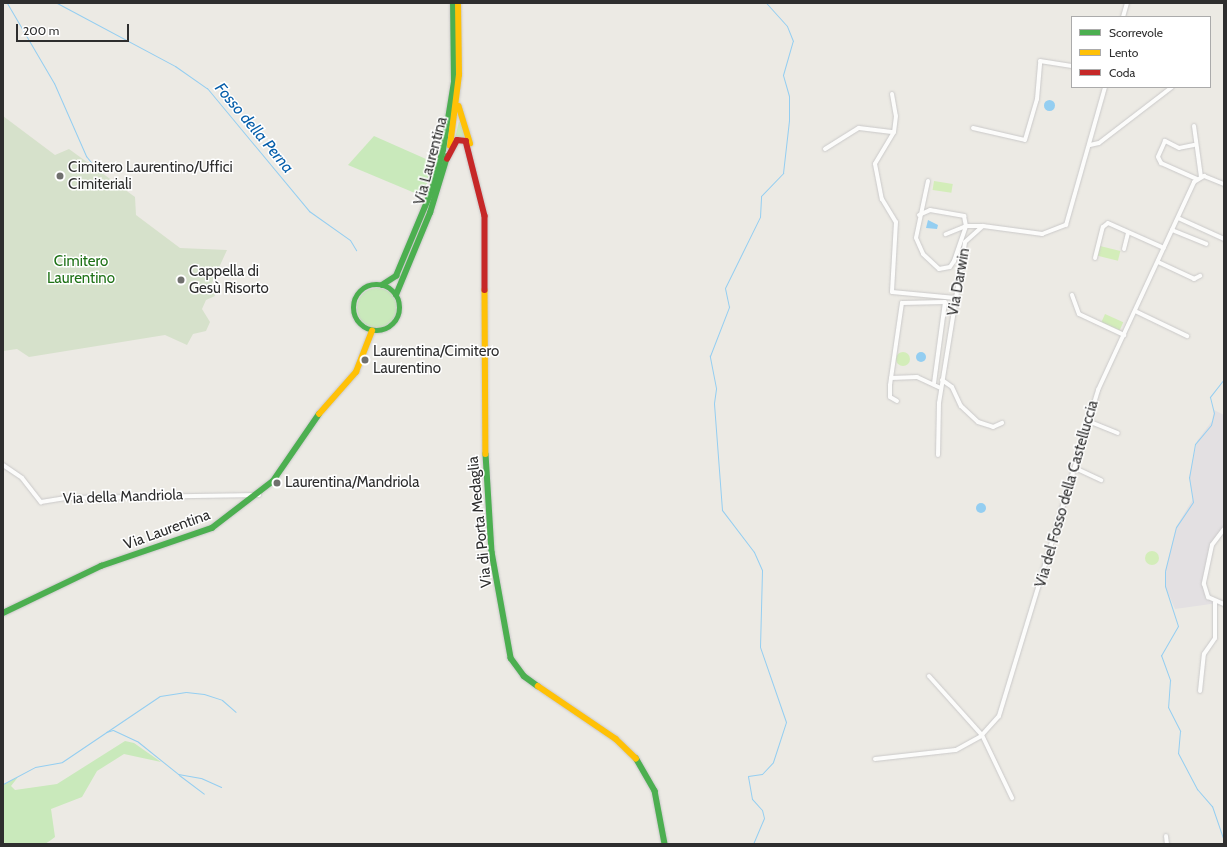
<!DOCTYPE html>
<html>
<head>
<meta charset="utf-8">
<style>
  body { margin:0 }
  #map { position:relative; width:1227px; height:847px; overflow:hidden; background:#eceae4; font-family:Cabin,sans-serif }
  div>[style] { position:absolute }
  .industrial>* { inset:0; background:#e3e0e2 }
  .green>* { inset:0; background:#c9e9bb }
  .round { border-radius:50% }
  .cemetery>* { inset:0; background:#d6e1cb }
  .pitch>* { inset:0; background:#d3edb9; transform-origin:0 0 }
  .water>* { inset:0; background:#94cef1 }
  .stream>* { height:1px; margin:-0.5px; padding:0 0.5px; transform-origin:0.5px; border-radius:0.5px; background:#94cef1 }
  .roads { filter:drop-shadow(0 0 1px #cac9c9) drop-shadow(0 0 1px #cac9c9) }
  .street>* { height:4px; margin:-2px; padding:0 2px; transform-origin:2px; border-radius:2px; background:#fcfcfb }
  .fast>* { height:5.5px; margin:-2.75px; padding:0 2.75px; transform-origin:2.75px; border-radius:2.75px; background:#4caf50 }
  .fast>.ring { margin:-2.75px; padding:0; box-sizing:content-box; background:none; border:5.5px solid #4caf50; border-radius:50% }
  .slow>* { height:5.5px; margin:-2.75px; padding:0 2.75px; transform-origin:2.75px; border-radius:2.75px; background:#ffc107 }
  .jam>* { height:5.5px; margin:-2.75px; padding:0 2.75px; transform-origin:2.75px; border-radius:2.75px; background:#c62828 }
  .dots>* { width:11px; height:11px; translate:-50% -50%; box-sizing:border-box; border:2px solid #fff; border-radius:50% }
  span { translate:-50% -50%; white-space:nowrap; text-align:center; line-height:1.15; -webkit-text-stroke:3px #fff; paint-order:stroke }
  .street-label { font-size:15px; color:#2e2e2e }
  .poi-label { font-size:15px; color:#2e2e2e }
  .left { translate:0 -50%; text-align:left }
  .park-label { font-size:15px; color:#1f7217 }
  .water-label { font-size:16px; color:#065eaa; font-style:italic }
  .frame { position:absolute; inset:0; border:4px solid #2e2e2e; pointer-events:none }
  .legend { position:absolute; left:1071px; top:16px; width:140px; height:72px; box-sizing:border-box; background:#fff; border:1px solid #ababab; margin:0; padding:5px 7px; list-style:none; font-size:12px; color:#2e2e2e }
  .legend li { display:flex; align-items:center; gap:8px; height:20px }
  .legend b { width:20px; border:1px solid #ababab }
  .scale { position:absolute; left:16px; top:24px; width:113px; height:18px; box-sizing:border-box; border:2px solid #2e2e2e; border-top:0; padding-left:5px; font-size:12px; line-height:14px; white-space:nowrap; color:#2e2e2e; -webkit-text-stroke:3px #fff; paint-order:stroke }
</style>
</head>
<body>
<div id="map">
  <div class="industrial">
    <div style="clip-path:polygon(1214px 410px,1224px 415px,1224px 530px,1215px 539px,1204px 584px,1207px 594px,1218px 603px,1175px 609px,1165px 586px,1165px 571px,1176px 527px,1193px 499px,1189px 477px,1197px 441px,1212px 421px)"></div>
  </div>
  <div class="green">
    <div style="clip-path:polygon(459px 121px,463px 129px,466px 138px,455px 138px)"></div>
    <div style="clip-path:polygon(374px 136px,435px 163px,422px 196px,348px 165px)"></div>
    <div class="round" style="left:357px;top:288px;width:40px;height:40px"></div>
    <div style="clip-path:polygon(125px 741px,134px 743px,161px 762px,124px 754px,97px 771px,82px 797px,51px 809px,55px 837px,51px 840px,45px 844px,3px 844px,3px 785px,18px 777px,11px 786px,15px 790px,57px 784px)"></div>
  </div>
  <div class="cemetery">
    <div style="clip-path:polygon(3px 116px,55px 155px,69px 149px,135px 197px,136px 215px,180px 248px,227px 250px,211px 285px,215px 296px,206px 300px,202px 309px,210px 322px,206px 331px,193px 334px,187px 345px,165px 335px,29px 357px,17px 349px,3px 351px)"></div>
  </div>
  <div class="pitch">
    <div style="left:934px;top:181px;width:19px;height:9px;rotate:9deg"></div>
    <div style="left:1100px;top:246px;width:21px;height:10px;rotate:14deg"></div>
    <div style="left:1105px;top:314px;width:20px;height:9px;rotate:24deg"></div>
    <div class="round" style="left:896px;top:352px;width:14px;height:14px"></div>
    <div class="round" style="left:1145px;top:551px;width:14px;height:14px"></div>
  </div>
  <div class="water">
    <div class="round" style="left:1043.5px;top:99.5px;width:11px;height:11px"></div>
    <div style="clip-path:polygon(928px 220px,938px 225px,937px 229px,926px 228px)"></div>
    <div class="round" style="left:916px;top:352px;width:10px;height:10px"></div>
    <div class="round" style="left:976px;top:503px;width:10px;height:10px"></div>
  </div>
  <div class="stream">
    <div style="left:7px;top:3px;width:93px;rotate:59.6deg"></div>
    <div style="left:54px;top:83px;width:80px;rotate:66.3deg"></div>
    <div style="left:86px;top:156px;width:14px;rotate:51deg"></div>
    <div style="left:57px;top:3px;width:134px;rotate:28.1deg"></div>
    <div style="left:175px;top:66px;width:39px;rotate:35deg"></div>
    <div style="left:207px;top:88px;width:160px;rotate:50.3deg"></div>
    <div style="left:309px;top:211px;width:50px;rotate:35.3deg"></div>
    <div style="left:350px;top:240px;width:12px;rotate:59deg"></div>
    <div style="left:1224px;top:379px;width:23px;rotate:128deg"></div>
    <div style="left:1210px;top:397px;width:16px;rotate:76deg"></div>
    <div style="left:1214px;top:413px;width:12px;rotate:104deg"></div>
    <div style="left:1211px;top:425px;width:25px;rotate:130deg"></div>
    <div style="left:1195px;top:444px;width:34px;rotate:100deg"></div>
    <div style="left:1189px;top:477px;width:25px;rotate:81deg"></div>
    <div style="left:1193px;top:502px;width:30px;rotate:124deg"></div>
    <div style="left:1176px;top:527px;width:45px;rotate:104deg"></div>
    <div style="left:1165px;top:571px;width:15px;rotate:90deg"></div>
    <div style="left:1165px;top:586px;width:42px;rotate:72deg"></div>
    <div style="left:1178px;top:626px;width:34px;rotate:120deg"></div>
    <div style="left:1161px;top:655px;width:27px;rotate:70deg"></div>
    <div style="left:1170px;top:680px;width:27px;rotate:94deg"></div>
    <div style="left:1168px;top:707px;width:27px;rotate:63deg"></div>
    <div style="left:1180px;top:731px;width:22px;rotate:95deg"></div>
    <div style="left:1178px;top:753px;width:41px;rotate:62.2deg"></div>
    <div style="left:1197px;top:789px;width:23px;rotate:49deg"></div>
    <div style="left:1212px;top:806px;width:36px;rotate:71deg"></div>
    <div style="left:106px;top:732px;width:7px;rotate:-16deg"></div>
    <div style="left:113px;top:730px;width:26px;rotate:25deg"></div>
    <div style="left:137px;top:741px;width:53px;rotate:38.8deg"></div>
    <div style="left:178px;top:774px;width:23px;rotate:10deg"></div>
    <div style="left:201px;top:778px;width:22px;rotate:24deg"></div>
    <div style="left:179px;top:775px;width:31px;rotate:37deg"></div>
    <div style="left:3px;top:784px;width:36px;rotate:-28deg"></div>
    <div style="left:35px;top:767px;width:27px;rotate:-10deg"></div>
    <div style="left:62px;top:762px;width:118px;rotate:-34deg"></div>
    <div style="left:160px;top:696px;width:26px;rotate:-9deg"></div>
    <div style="left:186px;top:692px;width:18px;rotate:6deg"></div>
    <div style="left:204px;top:694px;width:19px;rotate:18deg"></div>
    <div style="left:222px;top:700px;width:18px;rotate:41deg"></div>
    <div style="left:753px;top:844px;width:28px;rotate:-67deg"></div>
    <div style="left:764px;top:818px;width:8px;rotate:-104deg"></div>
    <div style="left:762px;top:810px;width:15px;rotate:-132deg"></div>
    <div style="left:752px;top:799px;width:23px;rotate:-100deg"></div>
    <div style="left:748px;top:776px;width:14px;rotate:-8deg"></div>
    <div style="left:762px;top:774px;width:16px;rotate:-47deg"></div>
    <div style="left:773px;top:762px;width:42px;rotate:-72deg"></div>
    <div style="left:786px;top:722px;width:79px;rotate:-109.1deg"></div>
    <div style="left:760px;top:647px;width:77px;rotate:-88.5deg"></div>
    <div style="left:762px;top:570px;width:20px;rotate:-114deg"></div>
    <div style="left:754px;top:552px;width:53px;rotate:-127.3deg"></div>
    <div style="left:722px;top:510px;width:107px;rotate:-94.3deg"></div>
    <div style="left:714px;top:403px;width:15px;rotate:-82deg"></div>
    <div style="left:716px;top:388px;width:33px;rotate:-101deg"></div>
    <div style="left:710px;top:356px;width:53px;rotate:-68.8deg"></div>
    <div style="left:729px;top:307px;width:19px;rotate:-102deg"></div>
    <div style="left:725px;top:288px;width:79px;rotate:-63.8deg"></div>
    <div style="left:760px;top:217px;width:21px;rotate:-87deg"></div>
    <div style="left:761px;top:196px;width:32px;rotate:-46deg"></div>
    <div style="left:783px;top:173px;width:53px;rotate:-83.5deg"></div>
    <div style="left:789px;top:120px;width:24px;rotate:-90deg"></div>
    <div style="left:789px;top:96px;width:22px;rotate:-106deg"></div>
    <div style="left:783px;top:75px;width:35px;rotate:-74deg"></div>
    <div style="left:793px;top:41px;width:16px;rotate:-112deg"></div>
    <div style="left:787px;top:26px;width:31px;rotate:-132deg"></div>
  </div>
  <div class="roads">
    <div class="street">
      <div style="left:1123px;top:17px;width:15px;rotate:-74deg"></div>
      <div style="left:892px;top:94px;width:22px;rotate:80deg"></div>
      <div style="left:896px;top:116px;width:16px;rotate:97deg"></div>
      <div style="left:894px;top:132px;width:37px;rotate:121deg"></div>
      <div style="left:875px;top:164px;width:36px;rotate:79deg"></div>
      <div style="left:882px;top:199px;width:27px;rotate:59deg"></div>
      <div style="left:896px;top:222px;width:70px;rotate:93.3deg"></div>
      <div style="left:892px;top:292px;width:64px;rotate:5.4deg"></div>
      <div style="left:1194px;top:126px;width:51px;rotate:82.2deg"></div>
      <div style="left:973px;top:128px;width:53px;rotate:13deg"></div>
      <div style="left:1025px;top:140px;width:43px;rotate:-73.7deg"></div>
      <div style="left:1037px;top:99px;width:38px;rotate:-85deg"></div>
      <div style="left:1040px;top:61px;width:32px;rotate:9deg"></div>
      <div style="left:1090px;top:145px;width:9px;rotate:-13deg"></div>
      <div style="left:1099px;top:143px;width:92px;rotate:-37.5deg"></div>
      <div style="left:1194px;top:145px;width:15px;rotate:169deg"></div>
      <div style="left:1179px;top:148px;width:16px;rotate:-153deg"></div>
      <div style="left:1165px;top:141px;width:17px;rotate:114deg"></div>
      <div style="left:1158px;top:157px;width:7px;rotate:63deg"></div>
      <div style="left:1161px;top:163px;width:39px;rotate:24deg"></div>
      <div style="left:825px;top:149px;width:40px;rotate:-32deg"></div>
      <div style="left:859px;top:128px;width:35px;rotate:7deg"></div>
      <div style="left:928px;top:181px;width:58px;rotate:101.9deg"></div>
      <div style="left:916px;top:238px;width:17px;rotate:66deg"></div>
      <div style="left:923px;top:254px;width:22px;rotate:43deg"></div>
      <div style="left:939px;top:269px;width:11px;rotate:-10deg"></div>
      <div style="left:950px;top:267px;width:7px;rotate:-56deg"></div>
      <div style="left:954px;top:261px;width:37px;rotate:-71deg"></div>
      <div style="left:966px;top:226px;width:17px"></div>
      <div style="left:919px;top:215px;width:12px;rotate:-24deg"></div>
      <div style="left:930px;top:210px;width:35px;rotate:10deg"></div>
      <div style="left:964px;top:216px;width:10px;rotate:79deg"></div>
      <div style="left:966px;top:226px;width:22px;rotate:158deg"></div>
      <div style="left:1178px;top:218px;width:51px;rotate:24.5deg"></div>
      <div style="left:1172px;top:230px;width:37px;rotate:22deg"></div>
      <div style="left:1124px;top:249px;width:16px;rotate:-76deg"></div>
      <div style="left:1095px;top:258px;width:32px;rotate:-76deg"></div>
      <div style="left:1103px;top:227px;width:6px;rotate:-39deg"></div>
      <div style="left:1108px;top:223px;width:61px;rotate:24.1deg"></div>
      <div style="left:1158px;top:262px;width:40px;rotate:25deg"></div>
      <div style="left:1194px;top:279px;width:7px;rotate:-27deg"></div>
      <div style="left:1072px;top:295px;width:20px;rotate:70deg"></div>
      <div style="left:1079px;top:314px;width:50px;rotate:25deg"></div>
      <div style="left:1135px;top:311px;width:58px;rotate:25.7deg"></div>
      <div style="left:891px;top:378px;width:26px;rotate:-2deg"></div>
      <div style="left:917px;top:377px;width:26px;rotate:25deg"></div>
      <div style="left:942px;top:380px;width:12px;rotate:35deg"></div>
      <div style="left:952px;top:387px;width:21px;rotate:65deg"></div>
      <div style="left:961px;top:406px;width:23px;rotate:43deg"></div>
      <div style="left:978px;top:422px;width:16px;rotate:18deg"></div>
      <div style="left:993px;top:427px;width:10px;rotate:-24deg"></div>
      <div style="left:897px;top:401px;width:8px;rotate:-150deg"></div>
      <div style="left:890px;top:397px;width:12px;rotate:-90deg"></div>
      <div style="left:890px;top:385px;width:83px;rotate:-81.7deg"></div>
      <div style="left:902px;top:303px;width:43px;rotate:-1.3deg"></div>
      <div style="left:945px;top:302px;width:82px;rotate:97.7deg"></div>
      <div style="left:1088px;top:421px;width:32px;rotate:22deg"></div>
      <div style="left:938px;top:455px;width:52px;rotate:-88.9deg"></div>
      <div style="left:939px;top:403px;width:163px;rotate:-80.8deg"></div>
      <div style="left:965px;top:242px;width:24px;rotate:-42deg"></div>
      <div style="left:983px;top:226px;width:60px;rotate:7.7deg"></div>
      <div style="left:1042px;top:234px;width:26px;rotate:-21deg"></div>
      <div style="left:1066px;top:225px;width:143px;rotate:-74.2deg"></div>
      <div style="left:3px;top:465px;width:23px;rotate:34deg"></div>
      <div style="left:22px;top:478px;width:31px;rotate:52deg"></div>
      <div style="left:41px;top:502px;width:25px;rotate:-9deg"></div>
      <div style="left:66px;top:498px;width:193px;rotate:-0.9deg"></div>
      <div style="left:1075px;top:468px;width:29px;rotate:25deg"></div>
      <div style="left:1224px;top:529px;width:20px;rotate:127deg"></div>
      <div style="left:1212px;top:545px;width:40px;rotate:102deg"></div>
      <div style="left:1204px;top:584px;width:14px;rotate:73deg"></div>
      <div style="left:1208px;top:597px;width:17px;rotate:24deg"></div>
      <div style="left:929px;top:676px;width:79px;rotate:48.1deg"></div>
      <div style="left:982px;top:735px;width:70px;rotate:64.5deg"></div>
      <div style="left:1200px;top:691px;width:37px;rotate:-84deg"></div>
      <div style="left:1204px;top:654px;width:19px;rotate:-55deg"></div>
      <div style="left:1215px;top:638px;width:36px;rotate:-90deg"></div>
      <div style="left:875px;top:759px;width:81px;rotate:-6.3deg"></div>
      <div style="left:956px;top:750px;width:29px;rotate:-29deg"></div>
      <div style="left:981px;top:736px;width:27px;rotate:-48deg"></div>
      <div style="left:999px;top:716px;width:341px;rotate:-73.1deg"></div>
      <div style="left:1098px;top:390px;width:229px;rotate:-65.2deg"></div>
      <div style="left:1194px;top:182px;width:12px;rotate:-31deg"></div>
      <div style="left:1204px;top:176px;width:22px;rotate:22deg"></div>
      <div style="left:1166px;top:836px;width:8px;rotate:83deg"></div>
    </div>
    <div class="fast">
      <div class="ring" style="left:354px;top:285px;width:40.5px;height:40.5px"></div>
      <div style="left:382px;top:285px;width:17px;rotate:-33deg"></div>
      <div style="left:396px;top:276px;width:93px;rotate:-67.3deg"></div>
      <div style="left:432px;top:190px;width:41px;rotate:-74.6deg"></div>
      <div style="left:443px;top:150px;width:69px;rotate:-80.8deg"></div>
      <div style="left:454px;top:82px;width:79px;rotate:-90.7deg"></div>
      <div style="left:396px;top:295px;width:89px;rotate:-67.5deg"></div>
      <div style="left:430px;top:213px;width:59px;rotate:-73.1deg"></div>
      <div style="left:486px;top:454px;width:98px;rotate:86.5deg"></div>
      <div style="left:492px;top:552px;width:108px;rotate:79.8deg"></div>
      <div style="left:511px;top:658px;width:22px;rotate:54deg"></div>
      <div style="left:524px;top:676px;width:17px;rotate:36deg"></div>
      <div style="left:3px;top:613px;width:109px;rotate:-25.6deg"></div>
      <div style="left:101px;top:566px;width:117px;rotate:-18.9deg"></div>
      <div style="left:212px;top:528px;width:77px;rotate:-37.6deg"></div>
      <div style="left:273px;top:481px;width:81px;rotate:-55.5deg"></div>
      <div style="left:636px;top:758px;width:38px;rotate:60deg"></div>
      <div style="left:655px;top:791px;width:54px;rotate:79.3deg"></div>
    </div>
    <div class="slow">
      <div style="left:459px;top:106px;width:39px;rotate:73deg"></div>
      <div style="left:450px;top:146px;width:72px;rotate:-82.8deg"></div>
      <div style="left:459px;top:75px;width:72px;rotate:-90.8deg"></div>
      <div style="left:485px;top:290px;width:164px;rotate:89.7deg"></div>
      <div style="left:319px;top:414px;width:56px;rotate:-48.6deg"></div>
      <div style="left:356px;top:372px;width:44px;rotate:-68.7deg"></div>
      <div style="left:538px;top:686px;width:94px;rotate:34.2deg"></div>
      <div style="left:616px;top:739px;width:28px;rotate:44deg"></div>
    </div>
    <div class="jam">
      <div style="left:447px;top:159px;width:21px;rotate:-62deg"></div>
      <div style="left:457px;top:140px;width:9px;rotate:6deg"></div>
      <div style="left:466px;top:141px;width:77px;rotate:75.8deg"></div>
      <div style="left:485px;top:216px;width:74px;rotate:90deg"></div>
    </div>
  </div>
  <div class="dots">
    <div style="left:60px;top:176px;background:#70706e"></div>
    <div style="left:181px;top:280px;background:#70706e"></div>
    <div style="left:365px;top:360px;background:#70706e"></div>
    <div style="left:277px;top:483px;background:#70706e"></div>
  </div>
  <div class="street-label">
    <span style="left:431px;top:161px;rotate:-75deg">Via Laurentina</span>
    <span style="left:959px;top:282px;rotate:-80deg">Via Darwin</span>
    <span style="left:1067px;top:494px;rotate:-74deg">Via del Fosso della Castelluccia</span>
    <span style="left:123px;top:497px;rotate:-2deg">Via della Mandriola</span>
    <span style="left:480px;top:522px;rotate:-96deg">Via di Porta Medaglia</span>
    <span style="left:167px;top:530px;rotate:-20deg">Via Laurentina</span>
  </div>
  <div class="poi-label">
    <span class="left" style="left:68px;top:176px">Cimitero Laurentino/Uffici<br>Cimiteriali</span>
    <span class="left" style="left:189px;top:280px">Cappella di<br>Gesù Risorto</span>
    <span class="left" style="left:373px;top:360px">Laurentina/Cimitero<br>Laurentino</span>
    <span class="left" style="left:285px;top:483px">Laurentina/Mandriola</span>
  </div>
  <div class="park-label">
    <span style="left:81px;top:270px">Cimitero<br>Laurentino</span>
  </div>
  <div class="water-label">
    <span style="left:254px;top:128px;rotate:50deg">Fosso della Perna</span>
  </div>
  <div class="frame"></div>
  <ul class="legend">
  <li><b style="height:5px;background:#4caf50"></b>Scorrevole</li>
  <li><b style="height:5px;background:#ffc107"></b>Lento</li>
  <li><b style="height:5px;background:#c62828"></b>Coda</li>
  </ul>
  <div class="scale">200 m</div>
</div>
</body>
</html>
